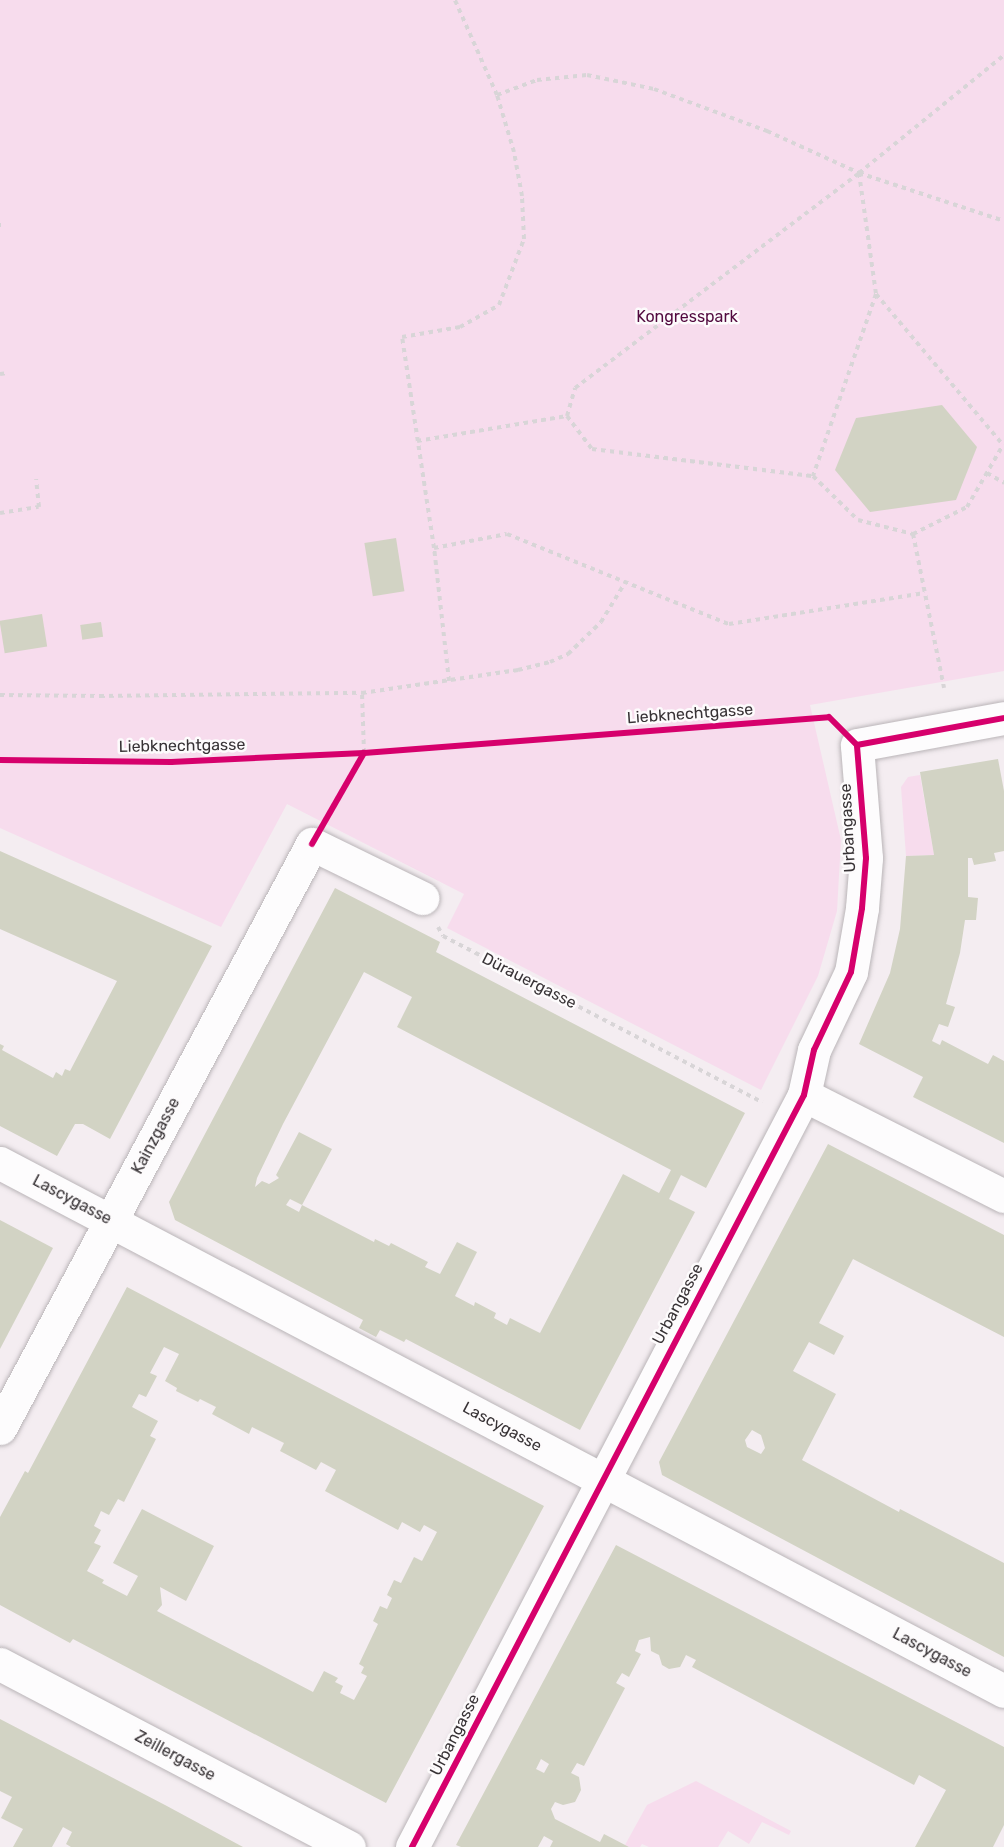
<!DOCTYPE html>
<html>
<head>
<meta charset="utf-8">
<style>
  body { margin:0 }
  #map { position:relative; width:1004px; height:1847px; overflow:hidden; background:#f4edf1; font-family:Rubik,sans-serif }
  div>[style] { position:absolute }
  .green>* { inset:0; background:#f7dced }
  .building>* { inset:0; background:#d2d3c4; transform-origin:0 0 }
  .path>* { height:4px; margin-top:-2px; transform-origin:0; background:repeating-linear-gradient(90deg,#d8d5d7 0 4.5px,transparent 0 9px) }
  .roads { filter:drop-shadow(0 0 2px #bab5b8) drop-shadow(0 0 2px #bab5b8) }
  .street>* { height:33px; margin:-16.5px; padding:0 16.5px; transform-origin:16.5px; border-radius:16.5px; background:#fdfcfd }
  .cycleway>* { height:6px; margin:-3px; padding:0 3px; transform-origin:3px; border-radius:3px; background:#d6006c }
  span { translate:-50% -50%; white-space:nowrap; text-align:center; line-height:1.15; -webkit-text-stroke:5px #fdfbfc; paint-order:stroke }
  .park-label { font-size:16px; color:#520a3f }
  .street-label { font-size:16px; color:#383336 }
</style>
</head>
<body>
<div id="map">
  <div class="green">
    <div style="clip-path:polygon(0 0,1004px 0,1004px 671px,810px 705px,841px 840px,837px 911px,818px 976px,761px 1090px,447px 928px,464px 894px,287px 804px,221px 927px,0 828px)"></div>
    <div style="clip-path:polygon(920px 775px,934px 855px,906px 856px,901px 787px,908px 777px)"></div>
    <div style="clip-path:polygon(696px 1781px,791px 1831px,789px 1835px,762px 1822px,749px 1844px,728px 1831px,718px 1847px,649px 1847px,642px 1844px,640px 1847px,629px 1847px,625px 1845px,647px 1805px)"></div>
  </div>
  <div class="building">
    <div style="clip-path:polygon(942px 405px,977px 447px,956px 500px,870px 512px,835px 470px,856px 418px)"></div>
    <div style="left:396px;top:538px;width:54px;height:32px;rotate:81deg"></div>
    <div style="left:42px;top:614px;width:33px;height:43px;rotate:81deg"></div>
    <div style="left:101px;top:622px;width:15px;height:21px;rotate:82deg"></div>
    <div style="clip-path:polygon(998px 759px,1004px 791px,1004px 851px,994px 853px,996px 861px,974px 865px,972px 858px,968px 858px,968px 897px,978px 898px,976px 920px,965px 920px,960px 953px,946px 1004px,955px 1007px,948px 1027px,939px 1024px,932px 1041px,940px 1045px,942px 1040px,988px 1064px,993px 1055px,1004px 1061px,1004px 1143px,913px 1097px,923px 1077px,859px 1044px,890px 973px,900px 929px,906px 856px,934px 855px,920px 772px)"></div>
    <div style="clip-path:polygon(0 851px,212px 946px,110px 1139px,83px 1124px,75px 1124px,57px 1156px,0 1126px,0 1044px,4px 1046px,2px 1050px,53px 1078px,56px 1072px,62px 1076px,65px 1069px,70px 1071px,117px 981px,0 929px)"></div>
    <div style="clip-path:polygon(evenodd,335px 888px,440px 942px,436px 952px,745px 1113px,706px 1188px,681px 1175px,669px 1199px,695px 1212px,580px 1430px,406px 1339px,404px 1342px,380px 1330px,376px 1337px,359px 1328px,363px 1320px,175px 1220px,169px 1202px,335px 888px,364px 972px,412px 997px,397px 1027px,671px 1170px,659px 1193px,623px 1174px,540px 1333px,510px 1318px,507px 1325px,494px 1318px,496px 1313px,475px 1302px,474px 1306px,455px 1296px,477px 1252px,457px 1242px,440px 1274px,425px 1267px,428px 1262px,391px 1243px,389px 1246px,375px 1239px,374px 1242px,302px 1205px,299px 1212px,286px 1205px,290px 1199px,302px 1205px,332px 1149px,299px 1132px,276px 1175px,279px 1178px,269px 1184px,262px 1181px,255px 1187px,257px 1178px,283px 1124px,364px 972px)"></div>
    <div style="clip-path:polygon(evenodd,828px 1144px,1004px 1235px,1004px 1337px,853px 1259px,819px 1323px,844px 1336px,834px 1355px,809px 1342px,793px 1371px,836px 1394px,802px 1460px,899px 1512px,900px 1509px,1004px 1563px,1004px 1657px,662px 1475px,659px 1462px,828px 1144px,752px 1430px,761px 1435px,765px 1448px,761px 1454px,747px 1447px,745px 1440px,752px 1430px)"></div>
    <div style="clip-path:polygon(0 1220px,53px 1248px,0 1349px)"></div>
    <div style="clip-path:polygon(evenodd,127px 1287px,544px 1506px,386px 1803px,73px 1639px,70px 1643px,0 1605px,0 1517px,25px 1471px,28px 1473px,127px 1287px,164px 1347px,179px 1354px,165px 1381px,177px 1388px,176px 1391px,198px 1402px,200px 1399px,216px 1407px,212px 1414px,249px 1434px,252px 1427px,284px 1443px,280px 1451px,316px 1470px,321px 1462px,336px 1470px,325px 1491px,398px 1530px,402px 1522px,420px 1532px,424px 1525px,437px 1532px,422px 1561px,414px 1557px,401px 1583px,394px 1580px,387px 1595px,392px 1598px,387px 1609px,380px 1606px,373px 1621px,378px 1624px,359px 1664px,364px 1667px,361px 1673px,367px 1676px,354px 1700px,340px 1693px,343px 1686px,335px 1682px,338px 1678px,324px 1671px,313px 1692px,157px 1611px,162px 1605px,160px 1587px,186px 1601px,214px 1546px,142px 1509px,113px 1563px,138px 1576px,127px 1596px,102px 1583px,104px 1580px,87px 1571px,101px 1546px,94px 1543px,101px 1530px,94px 1526px,101px 1511px,109px 1515px,118px 1499px,124px 1502px,156px 1439px,150px 1436px,158px 1421px,132px 1407px,139px 1394px,146px 1397px,157px 1376px,150px 1373px,164px 1347px)"></div>
    <div style="clip-path:polygon(evenodd,616px 1545px,1004px 1747px,1004px 1825px,993px 1847px,915px 1847px,946px 1790px,919px 1775px,914px 1785px,692px 1667px,696px 1660px,686px 1655px,680px 1667px,669px 1669px,662px 1665px,659px 1655px,651px 1651px,650px 1637px,639px 1640px,635px 1651px,641px 1654px,629px 1677px,622px 1673px,616px 1683px,625px 1688px,584px 1766px,577px 1763px,571px 1773px,579px 1777px,581px 1790px,575px 1802px,563px 1805px,555px 1802px,551px 1809px,555px 1819px,600px 1842px,604px 1834px,629px 1847px,550px 1847px,553px 1841px,544px 1836px,538px 1847px,461px 1847px,456px 1845px,616px 1545px,541px 1759px,549px 1764px,544px 1773px,536px 1769px,541px 1759px)"></div>
    <div style="clip-path:polygon(0 1719px,165px 1805px,243px 1847px,71px 1847px,66px 1844px,72px 1832px,63px 1827px,52px 1847px,13px 1847px,23px 1829px,1px 1818px,12px 1797px,0 1791px)"></div>
  </div>
  <div class="path">
    <div style="left:497px;top:95px;width:43px;rotate:-20.6deg"></div>
    <div style="left:537px;top:80px;width:50px;rotate:-5.7deg"></div>
    <div style="left:587px;top:75px;width:68px;rotate:11.8deg"></div>
    <div style="left:654px;top:89px;width:121px;rotate:20.4deg"></div>
    <div style="left:767px;top:131px;width:101px;rotate:24.5deg"></div>
    <div style="left:859px;top:173px;width:153px;rotate:18.3deg"></div>
    <div style="left:859px;top:173px;width:122px;rotate:82deg"></div>
    <div style="left:876px;top:294px;width:193px;rotate:109.1deg"></div>
    <div style="left:813px;top:476px;width:63px;rotate:44.4deg"></div>
    <div style="left:858px;top:520px;width:57px;rotate:14.3deg"></div>
    <div style="left:913px;top:534px;width:157px;rotate:78.6deg"></div>
    <div style="left:0;top:225px;width:1px"></div>
    <div style="left:876px;top:294px;width:197px;rotate:49.9deg"></div>
    <div style="left:0;top:374px;width:8px;rotate:-7deg"></div>
    <div style="left:567px;top:416px;width:29px;rotate:-74deg"></div>
    <div style="left:575px;top:388px;width:356px;rotate:-37.1deg"></div>
    <div style="left:859px;top:173px;width:187px;rotate:-39.1deg"></div>
    <div style="left:567px;top:416px;width:41px;rotate:52.9deg"></div>
    <div style="left:592px;top:449px;width:223px;rotate:7deg"></div>
    <div style="left:417px;top:441px;width:152px;rotate:-9.5deg"></div>
    <div style="left:987px;top:473px;width:20px;rotate:30deg"></div>
    <div style="left:0;top:513px;width:39px;rotate:-9deg"></div>
    <div style="left:39px;top:507px;width:28px;rotate:-96deg"></div>
    <div style="left:913px;top:534px;width:60px;rotate:-26.6deg"></div>
    <div style="left:967px;top:507px;width:72px;rotate:-59.9deg"></div>
    <div style="left:434px;top:548px;width:74px;rotate:-10.9deg"></div>
    <div style="left:507px;top:534px;width:240px;rotate:22.1deg"></div>
    <div style="left:729px;top:624px;width:198px;rotate:-9deg"></div>
    <div style="left:449px;top:681px;width:134px;rotate:-96.4deg"></div>
    <div style="left:434px;top:548px;width:213px;rotate:-98.6deg"></div>
    <div style="left:402px;top:337px;width:59px;rotate:-9.8deg"></div>
    <div style="left:460px;top:327px;width:45px;rotate:-29.4deg"></div>
    <div style="left:499px;top:305px;width:71px;rotate:-69.3deg"></div>
    <div style="left:524px;top:239px;width:43px;rotate:-92.7deg"></div>
    <div style="left:522px;top:196px;width:45px;rotate:-100.3deg"></div>
    <div style="left:514px;top:152px;width:59px;rotate:-106.6deg"></div>
    <div style="left:497px;top:95px;width:104px;rotate:-113.9deg"></div>
    <div style="left:0;top:695px;width:100px;rotate:0.6deg"></div>
    <div style="left:100px;top:696px;width:262px;rotate:-0.7deg"></div>
    <div style="left:364px;top:753px;width:60px;rotate:-91.9deg"></div>
    <div style="left:362px;top:693px;width:158px;rotate:-8.4deg"></div>
    <div style="left:518px;top:670px;width:33px;rotate:-14deg"></div>
    <div style="left:550px;top:662px;width:20px;rotate:-24deg"></div>
    <div style="left:568px;top:654px;width:46px;rotate:-44.1deg"></div>
    <div style="left:601px;top:622px;width:48px;rotate:-58.6deg"></div>
    <div style="left:438px;top:927px;width:10px;rotate:61deg"></div>
    <div style="left:443px;top:936px;width:360px;rotate:27.5deg"></div>
  </div>
  <div class="roads">
    <div class="street">
      <div style="left:804px;top:1095px;width:224px;rotate:26.8deg"></div>
      <div style="left:0;top:1163px;width:1134px;rotate:27.74deg"></div>
      <div style="left:0;top:1428px;width:662px;rotate:-61.89deg"></div>
      <div style="left:312px;top:844px;width:123px;rotate:26.1deg"></div>
      <div style="left:0;top:1664px;width:394px;rotate:27.7deg"></div>
      <div style="left:412px;top:1847px;width:848px;rotate:-62.47deg"></div>
      <div style="left:804px;top:1095px;width:46px;rotate:-77.5deg"></div>
      <div style="left:814px;top:1050px;width:86px;rotate:-64.6deg"></div>
      <div style="left:851px;top:972px;width:65px;rotate:-80.2deg"></div>
      <div style="left:862px;top:908px;width:50px;rotate:-85.4deg"></div>
      <div style="left:866px;top:858px;width:113px;rotate:-94.6deg"></div>
      <div style="left:857px;top:745px;width:149px;rotate:-10.4deg"></div>
    </div>
  </div>
  <div class="cycleway">
    <div style="left:857px;top:745px;width:149px;rotate:-10.4deg"></div>
    <div style="left:0;top:760px;width:171px;rotate:0.7deg"></div>
    <div style="left:171px;top:762px;width:193px;rotate:-2.7deg"></div>
    <div style="left:312px;top:844px;width:105px;rotate:-60.3deg"></div>
    <div style="left:364px;top:753px;width:466px;rotate:-4.4deg"></div>
    <div style="left:829px;top:717px;width:40px;rotate:45deg"></div>
    <div style="left:412px;top:1847px;width:848px;rotate:-62.47deg"></div>
    <div style="left:804px;top:1095px;width:46px;rotate:-77.5deg"></div>
    <div style="left:814px;top:1050px;width:86px;rotate:-64.6deg"></div>
    <div style="left:851px;top:972px;width:65px;rotate:-80.2deg"></div>
    <div style="left:862px;top:908px;width:50px;rotate:-85.4deg"></div>
    <div style="left:866px;top:858px;width:113px;rotate:-94.6deg"></div>
  </div>
  <div class="park-label">
    <span style="left:687px;top:317px">Kongresspark</span>
  </div>
  <div class="street-label">
    <span style="left:690px;top:714px;rotate:-4deg">Liebknechtgasse</span>
    <span style="left:182px;top:746px;rotate:-1deg">Liebknechtgasse</span>
    <span style="left:848px;top:828px;rotate:-93deg">Urbangasse</span>
    <span style="left:529px;top:981px;rotate:27deg">Dürauergasse</span>
    <span style="left:156px;top:1136px;rotate:-62deg">Kainzgasse</span>
    <span style="left:72px;top:1200px;rotate:28deg">Lascygasse</span>
    <span style="left:678px;top:1304px;rotate:-62deg">Urbangasse</span>
    <span style="left:502px;top:1427px;rotate:28deg">Lascygasse</span>
    <span style="left:932px;top:1653px;rotate:28deg">Lascygasse</span>
    <span style="left:455px;top:1735px;rotate:-63deg">Urbangasse</span>
    <span style="left:175px;top:1756px;rotate:28deg">Zeillergasse</span>
  </div>
</div>
</body>
</html>
